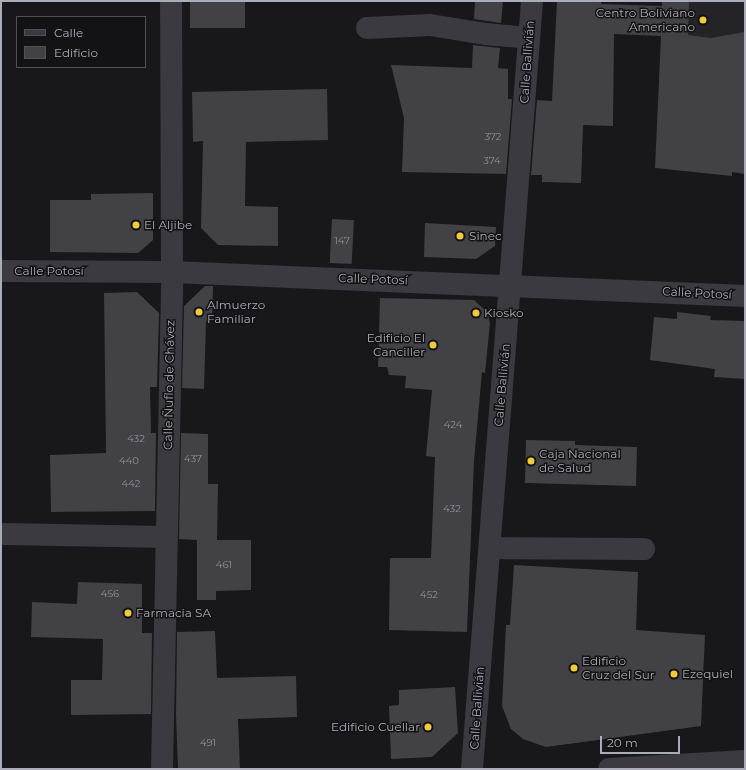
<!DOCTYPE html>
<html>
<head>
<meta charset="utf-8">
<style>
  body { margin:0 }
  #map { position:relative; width:746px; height:770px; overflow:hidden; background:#181719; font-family:Montserrat,sans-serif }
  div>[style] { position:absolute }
  .built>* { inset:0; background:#242326 }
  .building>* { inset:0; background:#424146; transform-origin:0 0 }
  .minor>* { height:22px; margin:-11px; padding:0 11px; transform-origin:11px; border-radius:11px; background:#3a3a40 }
  .dots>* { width:11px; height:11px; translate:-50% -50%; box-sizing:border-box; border:2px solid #131214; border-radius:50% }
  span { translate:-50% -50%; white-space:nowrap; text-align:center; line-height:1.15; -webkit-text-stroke:3px #131214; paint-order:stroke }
  .number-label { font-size:10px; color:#90919c }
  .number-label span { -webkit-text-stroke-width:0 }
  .poi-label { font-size:12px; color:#aaacb9 }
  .right { translate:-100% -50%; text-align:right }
  .left { translate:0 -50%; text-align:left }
  .street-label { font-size:12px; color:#aaacb9 }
  .frame { position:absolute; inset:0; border:2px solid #aaacb9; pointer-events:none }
  .legend { position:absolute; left:16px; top:16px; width:130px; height:52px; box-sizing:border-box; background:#131214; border:1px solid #4f5056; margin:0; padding:5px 7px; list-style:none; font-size:12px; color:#aaacb9 }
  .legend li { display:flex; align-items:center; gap:8px; height:20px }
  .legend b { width:20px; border:1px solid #4f5056 }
  .scale { position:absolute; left:600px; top:736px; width:80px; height:18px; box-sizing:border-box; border:2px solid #aaacb9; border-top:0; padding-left:5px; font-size:12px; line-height:14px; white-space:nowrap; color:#aaacb9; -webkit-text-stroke:3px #131214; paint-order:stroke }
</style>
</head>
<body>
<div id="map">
  <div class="built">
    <div style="clip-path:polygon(662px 1px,745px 1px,745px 37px,711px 41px,661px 33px)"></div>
  </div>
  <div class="building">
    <div style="left:190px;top:1px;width:55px;height:27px"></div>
    <div style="clip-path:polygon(475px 1px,503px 1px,501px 23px,474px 19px)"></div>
    <div style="clip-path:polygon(557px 1px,601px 1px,601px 4px,662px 6px,662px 1px,689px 1px,688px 35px,711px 38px,745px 32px,745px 174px,732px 172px,732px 176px,655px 168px,661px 36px,614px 34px,613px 126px,583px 125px,581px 183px,542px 182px,542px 175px,531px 175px,537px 100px,552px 101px)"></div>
    <div style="clip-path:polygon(473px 45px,500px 48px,498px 68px,508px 69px,508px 99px,512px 99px,506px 174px,402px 172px,404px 118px,391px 65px,472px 68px)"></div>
    <div style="clip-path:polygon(327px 89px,328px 140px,246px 142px,245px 206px,278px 207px,278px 246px,218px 245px,201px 228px,203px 141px,193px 142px,192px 92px)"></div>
    <div style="clip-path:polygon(153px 193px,153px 240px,138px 253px,50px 252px,50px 200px,91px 200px,91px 194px)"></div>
    <div style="left:332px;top:219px;width:22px;height:44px;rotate:3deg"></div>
    <div style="clip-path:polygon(425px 223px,496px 227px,495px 246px,476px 259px,424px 257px)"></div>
    <div style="clip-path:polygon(205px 286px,213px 286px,212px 321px,206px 321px,204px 389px,182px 388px,184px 306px)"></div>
    <div style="clip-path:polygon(137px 292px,159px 313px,157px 387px,150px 387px,151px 433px,156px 433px,155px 511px,51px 512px,50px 455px,106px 453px,104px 293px)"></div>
    <div style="clip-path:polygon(380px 298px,474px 300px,487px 312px,490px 323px,485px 373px,482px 372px,474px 461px,467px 632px,389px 630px,390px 558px,431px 558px,435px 457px,426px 456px,432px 390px,405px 388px,406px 376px,389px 375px,387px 367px,378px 367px)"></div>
    <div style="clip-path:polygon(677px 312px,711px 316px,710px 320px,745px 321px,745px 379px,714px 377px,715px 369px,650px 360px,654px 317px,677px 319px)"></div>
    <div style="clip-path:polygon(181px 433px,208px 434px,208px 484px,218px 484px,217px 540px,251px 540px,251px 590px,216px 591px,216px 600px,197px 600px,197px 540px,179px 539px)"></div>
    <div style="clip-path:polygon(526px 440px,575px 441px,575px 445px,637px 447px,636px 486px,525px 483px)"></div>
    <div style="clip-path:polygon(514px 565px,638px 572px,636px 630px,705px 635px,701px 726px,546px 747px,523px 739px,511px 729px,502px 706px,506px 625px,510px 625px)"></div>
    <div style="clip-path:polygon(78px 582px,142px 584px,142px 633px,152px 633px,151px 714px,71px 715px,71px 680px,102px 680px,103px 639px,31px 637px,32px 602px,77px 604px)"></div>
    <div style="clip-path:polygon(215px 631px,217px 678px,296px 676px,297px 717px,238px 719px,240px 769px,178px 769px,176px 714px,177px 632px)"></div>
    <div style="clip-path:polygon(455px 687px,458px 733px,432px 757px,391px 759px,389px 706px,399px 705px,399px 690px)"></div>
  </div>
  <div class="minor">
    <div style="left:367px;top:28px;width:63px;rotate:-2.7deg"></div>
    <div style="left:430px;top:25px;width:57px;rotate:9.1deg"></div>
    <div style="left:486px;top:34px;width:43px;rotate:5.3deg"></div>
    <div style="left:1px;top:271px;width:171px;rotate:0.3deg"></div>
    <div style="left:172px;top:272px;width:574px;rotate:2.4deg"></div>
    <div style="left:4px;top:534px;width:162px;rotate:1.1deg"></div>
    <div style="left:490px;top:548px;width:154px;rotate:0.4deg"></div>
    <div style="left:162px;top:769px;width:497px;rotate:-88.8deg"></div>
    <div style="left:172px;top:272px;width:271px;rotate:-90.2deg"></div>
    <div style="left:472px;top:769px;width:770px;rotate:-85.53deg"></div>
    <div style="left:609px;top:769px;width:136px;rotate:-3.4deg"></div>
  </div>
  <div class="dots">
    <div style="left:703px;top:20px;background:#f1cc38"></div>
    <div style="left:136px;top:225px;background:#f1cc38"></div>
    <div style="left:460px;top:236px;background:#f1cc38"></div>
    <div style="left:199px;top:312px;background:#f1cc38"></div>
    <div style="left:476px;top:313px;background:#f1cc38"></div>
    <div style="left:433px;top:345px;background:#f1cc38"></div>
    <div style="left:531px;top:461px;background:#f1cc38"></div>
    <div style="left:128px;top:613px;background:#f1cc38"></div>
    <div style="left:574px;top:668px;background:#f1cc38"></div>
    <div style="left:674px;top:674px;background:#f1cc38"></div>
    <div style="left:428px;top:727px;background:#f1cc38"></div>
  </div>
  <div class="number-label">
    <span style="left:493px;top:137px">372</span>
    <span style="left:492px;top:161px">374</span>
    <span style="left:342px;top:241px">147</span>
    <span style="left:453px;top:425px">424</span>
    <span style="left:136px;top:439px">432</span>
    <span style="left:193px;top:459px">437</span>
    <span style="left:129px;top:461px">440</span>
    <span style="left:131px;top:484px">442</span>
    <span style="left:452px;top:509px">432</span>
    <span style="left:224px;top:565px">461</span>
    <span style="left:110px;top:594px">456</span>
    <span style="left:429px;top:595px">452</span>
    <span style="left:208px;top:743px">491</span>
  </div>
  <div class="poi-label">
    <span class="right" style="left:695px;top:20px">Centro Boliviano<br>Americano</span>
    <span class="left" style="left:144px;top:225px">El Aljibe</span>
    <span class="left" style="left:469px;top:236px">Sinec</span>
    <span class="left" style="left:207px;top:312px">Almuerzo<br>Familiar</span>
    <span class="left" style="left:484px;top:313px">Kiosko</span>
    <span class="right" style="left:425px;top:345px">Edificio El<br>Canciller</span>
    <span class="left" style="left:539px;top:461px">Caja Nacional<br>de Salud</span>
    <span class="left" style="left:136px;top:613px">Farmacia SA</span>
    <span class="left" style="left:582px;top:668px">Edificio<br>Cruz del Sur</span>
    <span class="left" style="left:682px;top:674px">Ezequiel</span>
    <span class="right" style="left:420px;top:727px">Edificio Cuellar</span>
  </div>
  <div class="street-label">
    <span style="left:527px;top:62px;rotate:-86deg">Calle Ballivián</span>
    <span style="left:49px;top:271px">Calle Potosí</span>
    <span style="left:373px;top:279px;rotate:2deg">Calle Potosí</span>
    <span style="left:697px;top:293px;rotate:3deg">Calle Potosí</span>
    <span style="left:169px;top:385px;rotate:-89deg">Calle Ñuflo de Chávez</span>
    <span style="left:502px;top:385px;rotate:-85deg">Calle Ballivián</span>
    <span style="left:477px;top:708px;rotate:-86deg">Calle Ballivián</span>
  </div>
  <div class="frame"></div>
  <ul class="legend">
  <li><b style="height:5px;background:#3a3a40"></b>Calle</li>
  <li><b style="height:11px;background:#424146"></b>Edificio</li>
  </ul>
  <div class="scale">20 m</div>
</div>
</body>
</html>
